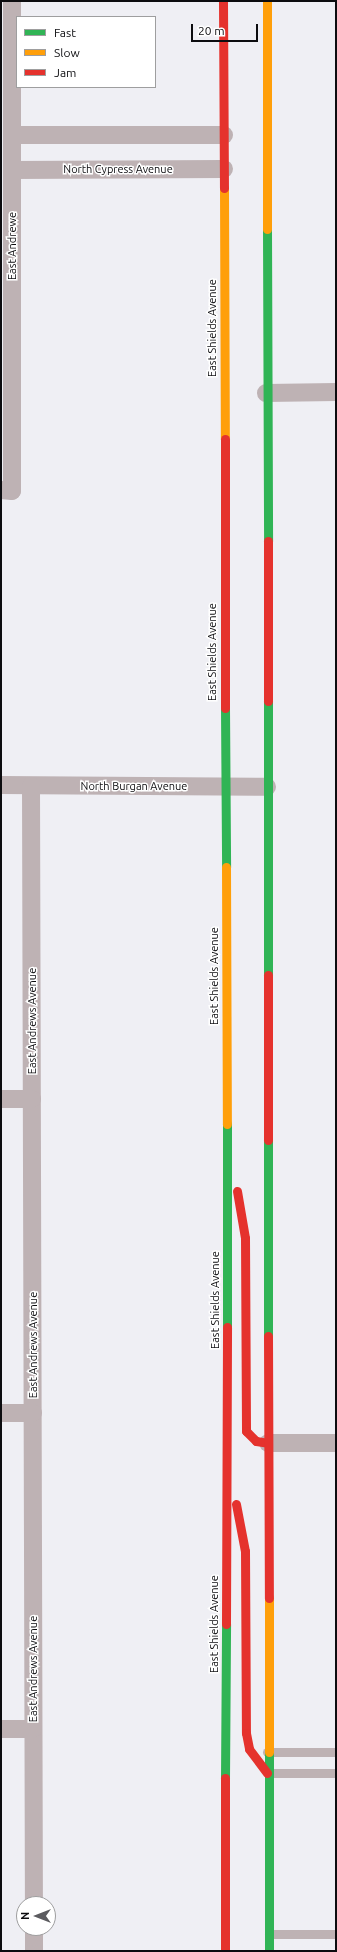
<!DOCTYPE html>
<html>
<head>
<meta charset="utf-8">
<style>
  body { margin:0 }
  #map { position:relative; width:337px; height:1952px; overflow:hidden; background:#efeff4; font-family:Ubuntu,sans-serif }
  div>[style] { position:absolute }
  .lane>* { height:9px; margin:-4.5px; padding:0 4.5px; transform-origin:4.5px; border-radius:4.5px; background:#beb2b4 }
  .street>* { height:18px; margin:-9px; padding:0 9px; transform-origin:9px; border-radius:9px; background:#beb2b4 }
  .fast>* { height:9px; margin:-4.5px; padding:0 4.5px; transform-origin:4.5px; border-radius:4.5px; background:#30b455 }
  .slow>* { height:9px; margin:-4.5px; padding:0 4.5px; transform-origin:4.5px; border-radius:4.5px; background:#ff9f0a }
  .jam>* { height:9px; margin:-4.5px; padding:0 4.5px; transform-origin:4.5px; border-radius:4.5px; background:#e5322d }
  span { translate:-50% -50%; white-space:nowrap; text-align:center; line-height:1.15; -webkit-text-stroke:3px #fff; paint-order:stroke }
  .street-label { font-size:11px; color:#0c0c0f }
  .frame { position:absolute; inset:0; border:2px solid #0c0c0f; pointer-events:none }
  .legend { position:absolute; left:16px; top:16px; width:140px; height:72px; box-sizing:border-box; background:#fff; border:1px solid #9e9e9f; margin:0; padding:5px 7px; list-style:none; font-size:12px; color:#0c0c0f }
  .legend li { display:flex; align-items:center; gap:8px; height:20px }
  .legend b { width:20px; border:1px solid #9e9e9f }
  .north { position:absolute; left:16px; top:1896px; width:40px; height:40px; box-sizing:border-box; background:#fff; border:1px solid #9e9e9f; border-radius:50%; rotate:270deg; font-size:11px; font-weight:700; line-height:16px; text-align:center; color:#0c0c0f }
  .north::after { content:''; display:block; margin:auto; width:14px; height:18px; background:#5b5b5f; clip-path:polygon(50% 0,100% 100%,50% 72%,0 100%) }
  .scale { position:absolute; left:191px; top:24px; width:67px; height:18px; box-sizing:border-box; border:2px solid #0c0c0f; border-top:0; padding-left:5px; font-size:12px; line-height:14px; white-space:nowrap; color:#0c0c0f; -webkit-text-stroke:3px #fff; paint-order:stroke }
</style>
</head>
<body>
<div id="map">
  <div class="lane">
    <div style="left:267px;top:1752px;width:69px"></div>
    <div style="left:269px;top:1773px;width:67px"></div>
    <div style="left:269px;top:1934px;width:67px"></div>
  </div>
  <div class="street">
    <div style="left:12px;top:135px;width:212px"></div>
    <div style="left:12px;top:170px;width:212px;rotate:-0.3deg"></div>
    <div style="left:266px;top:393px;width:70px;rotate:-0.8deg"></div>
    <div style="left:1px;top:490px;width:11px;rotate:5deg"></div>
    <div style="left:12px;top:491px;width:490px;rotate:-90deg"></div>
    <div style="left:1px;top:785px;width:266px;rotate:0.4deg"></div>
    <div style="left:31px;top:786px;width:1118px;rotate:89.85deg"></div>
    <div style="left:1px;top:1099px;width:31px"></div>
    <div style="left:1px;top:1413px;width:32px"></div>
    <div style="left:268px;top:1443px;width:68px"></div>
    <div style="left:1px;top:1729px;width:32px"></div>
    <div style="left:34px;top:1928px;width:23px;rotate:90deg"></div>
  </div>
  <div class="fast">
    <div style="left:267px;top:229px;width:312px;rotate:89.8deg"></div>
    <div style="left:268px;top:701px;width:274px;rotate:90deg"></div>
    <div style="left:225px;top:708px;width:159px;rotate:89.6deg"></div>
    <div style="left:268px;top:1140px;width:196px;rotate:90deg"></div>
    <div style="left:227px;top:1327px;width:203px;rotate:-90deg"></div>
    <div style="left:269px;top:1752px;width:199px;rotate:90deg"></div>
    <div style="left:225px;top:1778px;width:154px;rotate:-89.6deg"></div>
  </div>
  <div class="slow">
    <div style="left:267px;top:1px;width:228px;rotate:90deg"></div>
    <div style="left:224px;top:188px;width:251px;rotate:89.8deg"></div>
    <div style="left:226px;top:867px;width:257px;rotate:89.8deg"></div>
    <div style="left:269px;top:1598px;width:154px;rotate:90deg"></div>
  </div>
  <div class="jam">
    <div style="left:223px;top:1px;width:187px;rotate:89.7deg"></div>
    <div style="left:225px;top:439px;width:269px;rotate:90deg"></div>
    <div style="left:268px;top:541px;width:160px;rotate:90deg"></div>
    <div style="left:268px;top:975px;width:165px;rotate:90deg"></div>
    <div style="left:237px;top:1191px;width:48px;rotate:80.3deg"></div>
    <div style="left:245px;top:1238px;width:193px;rotate:89.7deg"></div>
    <div style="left:246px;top:1431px;width:14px;rotate:45deg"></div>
    <div style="left:256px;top:1441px;width:12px;rotate:9deg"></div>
    <div style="left:268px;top:1336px;width:262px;rotate:89.8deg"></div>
    <div style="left:236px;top:1504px;width:48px;rotate:79.2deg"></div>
    <div style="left:245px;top:1551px;width:182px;rotate:89.7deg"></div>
    <div style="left:246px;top:1733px;width:16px;rotate:79deg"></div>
    <div style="left:249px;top:1749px;width:30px;rotate:53deg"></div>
    <div style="left:226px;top:1624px;width:297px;rotate:-89.8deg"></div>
    <div style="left:225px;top:1951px;width:173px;rotate:-90deg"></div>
  </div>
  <div class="street-label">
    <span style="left:118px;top:169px">North Cypress Avenue</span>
    <span style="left:12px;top:246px;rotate:-90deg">East Andrewe</span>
    <span style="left:212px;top:328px;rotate:-90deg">East Shields Avenue</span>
    <span style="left:212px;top:652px;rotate:-90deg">East Shields Avenue</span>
    <span style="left:134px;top:786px">North Burgan Avenue</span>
    <span style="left:214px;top:976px;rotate:-90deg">East Shields Avenue</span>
    <span style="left:32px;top:1021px;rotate:-90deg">East Andrews Avenue</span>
    <span style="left:215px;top:1300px;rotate:-90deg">East Shields Avenue</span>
    <span style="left:33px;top:1345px;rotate:-90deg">East Andrews Avenue</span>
    <span style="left:214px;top:1624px;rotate:-90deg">East Shields Avenue</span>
    <span style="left:33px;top:1669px;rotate:-90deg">East Andrews Avenue</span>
  </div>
  <div class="frame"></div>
  <ul class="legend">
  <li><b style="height:5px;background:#30b455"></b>Fast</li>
  <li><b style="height:5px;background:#ff9f0a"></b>Slow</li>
  <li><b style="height:5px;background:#e5322d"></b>Jam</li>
  </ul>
  <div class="north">N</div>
  <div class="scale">20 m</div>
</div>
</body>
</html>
